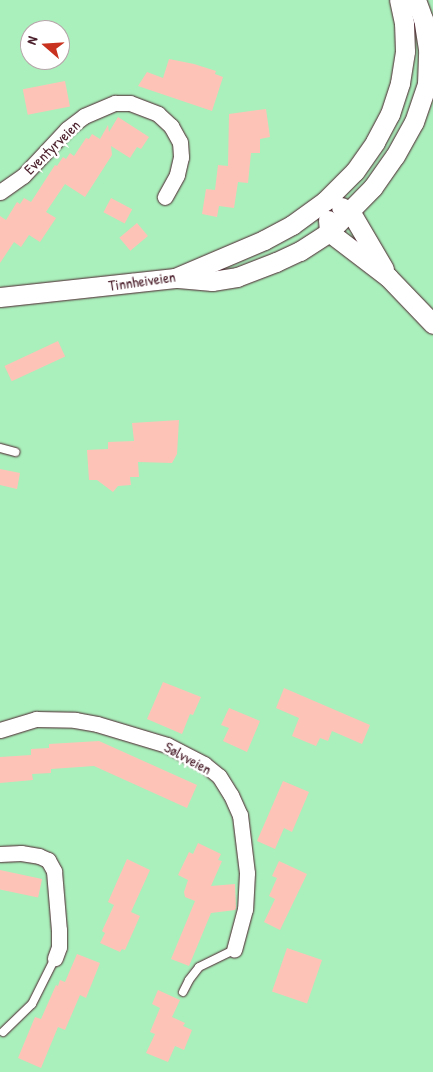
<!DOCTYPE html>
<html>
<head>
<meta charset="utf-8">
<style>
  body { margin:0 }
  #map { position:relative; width:433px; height:1072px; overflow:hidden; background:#fff3f1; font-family:"Patrick Hand",sans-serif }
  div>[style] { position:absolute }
  .green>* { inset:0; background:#aaf0bc }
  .building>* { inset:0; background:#fec3b7; transform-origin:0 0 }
  .roads { filter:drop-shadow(0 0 1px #4a1f2b) drop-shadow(0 0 1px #4a1f2b) }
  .service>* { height:8px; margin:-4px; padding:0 4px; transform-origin:4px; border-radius:4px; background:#fff }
  .minor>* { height:15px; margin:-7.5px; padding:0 7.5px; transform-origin:7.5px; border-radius:7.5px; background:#fff }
  .tertiary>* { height:19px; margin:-9.5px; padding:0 9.5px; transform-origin:9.5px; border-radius:9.5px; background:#fff }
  span { translate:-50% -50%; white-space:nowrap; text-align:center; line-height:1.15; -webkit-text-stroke:5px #fff; paint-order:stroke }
  .street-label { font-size:15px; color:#4a1f2b }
  .north { position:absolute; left:20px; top:20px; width:50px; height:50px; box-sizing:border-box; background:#fff; border:1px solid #b7a5aa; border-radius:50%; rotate:289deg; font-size:14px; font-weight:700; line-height:20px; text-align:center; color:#4a1f2b }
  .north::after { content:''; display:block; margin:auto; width:18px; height:22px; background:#c8321e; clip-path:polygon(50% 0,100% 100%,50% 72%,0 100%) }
</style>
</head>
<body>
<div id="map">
  <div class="green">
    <div style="clip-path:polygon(evenodd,0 0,433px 0,433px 1072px,0 1072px,0 0,30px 30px,60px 30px,60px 60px,30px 60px,30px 30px)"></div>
  </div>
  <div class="building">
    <div style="clip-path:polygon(169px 59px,194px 64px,216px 71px,215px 74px,223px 77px,212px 111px,138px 86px,147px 72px,163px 78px)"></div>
    <div style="left:65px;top:81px;width:26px;height:43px;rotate:79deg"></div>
    <div style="clip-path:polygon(266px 109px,270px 137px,260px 139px,260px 153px,251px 153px,248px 183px,238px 182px,234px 208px,219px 206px,217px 217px,202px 214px,206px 189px,215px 190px,218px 165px,228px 166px,229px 114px)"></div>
    <div style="clip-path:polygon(118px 117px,149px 137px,141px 149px,137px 147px,130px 158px,111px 146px,112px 155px,85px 197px,65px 184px,46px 212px,56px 218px,40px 242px,29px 235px,21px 247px,14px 242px,0 263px,0 216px,6px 220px,17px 202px,20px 204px,24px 198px,31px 202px,55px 165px,57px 166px,63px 157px,66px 159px,70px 153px,74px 156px,86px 138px,89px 139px,92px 134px,100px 139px,108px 125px,109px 132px)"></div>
    <div style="left:111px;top:198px;width:24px;height:16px;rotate:28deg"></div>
    <div style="left:137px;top:223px;width:17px;height:23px;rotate:50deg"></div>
    <div style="left:58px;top:341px;width:17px;height:59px;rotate:65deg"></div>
    <div style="clip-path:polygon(179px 420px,177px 454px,172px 463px,138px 462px,139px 477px,130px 477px,131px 485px,118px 486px,113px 492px,97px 480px,89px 480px,87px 450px,108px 449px,108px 442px,134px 441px,132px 423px)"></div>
    <div style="clip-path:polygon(0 469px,20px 473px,17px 489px,0 485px)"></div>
    <div style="clip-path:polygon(163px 682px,201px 697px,193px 715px,190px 714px,182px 734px,147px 719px)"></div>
    <div style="clip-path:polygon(284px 688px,370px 725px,362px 744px,332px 731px,328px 741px,320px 738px,316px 746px,292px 736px,299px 718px,276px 708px)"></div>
    <div style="clip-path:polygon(229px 708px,260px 721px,247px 752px,223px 741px,229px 728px,221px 725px)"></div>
    <div style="clip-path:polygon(99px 741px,197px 785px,187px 808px,94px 766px,51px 769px,51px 773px,32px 774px,33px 780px,0 783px,0 757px,31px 755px,31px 749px,49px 748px,49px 744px)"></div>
    <div style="clip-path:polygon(283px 781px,309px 792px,292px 832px,284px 828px,275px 849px,257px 841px)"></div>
    <div style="clip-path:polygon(198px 843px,221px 854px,218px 860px,222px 861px,211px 886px,235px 884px,236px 908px,235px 910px,211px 913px,189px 966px,171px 959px,195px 901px,185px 897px,184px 892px,188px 880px,178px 875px,189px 852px,193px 854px)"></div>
    <div style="clip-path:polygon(127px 859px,150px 870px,131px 912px,140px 916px,125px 950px,122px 949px,120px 952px,100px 943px,105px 933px,102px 931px,114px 905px,108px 902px)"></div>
    <div style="clip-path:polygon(279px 861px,307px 874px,280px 930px,264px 922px,275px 899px,269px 896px,277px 878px,272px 876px)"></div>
    <div style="left:0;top:870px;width:43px;height:19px;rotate:12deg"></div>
    <div style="left:287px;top:948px;width:37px;height:46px;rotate:19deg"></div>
    <div style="clip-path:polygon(77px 954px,100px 963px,86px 998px,80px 995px,65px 1030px,58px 1027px,41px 1068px,18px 1058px,35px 1017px,41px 1019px,56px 985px,58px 986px,60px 980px,65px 982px)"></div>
    <div style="clip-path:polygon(158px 990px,180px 1000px,172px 1017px,185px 1023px,183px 1026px,192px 1030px,184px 1050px,175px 1046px,168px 1062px,146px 1053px,155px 1034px,150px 1032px,160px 1008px,152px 1004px)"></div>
  </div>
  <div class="roads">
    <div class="service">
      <div style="left:0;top:448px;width:16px;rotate:15deg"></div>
      <div style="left:183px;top:992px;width:13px;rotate:-63deg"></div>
      <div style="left:189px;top:980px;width:16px;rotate:-52deg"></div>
      <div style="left:199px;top:967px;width:39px;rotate:-26deg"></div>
      <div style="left:3px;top:1032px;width:40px;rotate:-44deg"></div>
      <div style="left:32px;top:1004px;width:51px;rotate:-63.4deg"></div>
    </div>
    <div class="minor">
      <div style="left:0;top:192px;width:28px;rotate:-35deg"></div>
      <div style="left:23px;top:176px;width:64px;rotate:-46.9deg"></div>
      <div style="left:67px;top:129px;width:21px;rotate:-37deg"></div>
      <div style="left:84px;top:116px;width:34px;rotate:-23deg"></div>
      <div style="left:115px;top:103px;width:15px"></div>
      <div style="left:130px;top:103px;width:30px;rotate:21deg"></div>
      <div style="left:158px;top:114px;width:18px;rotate:43deg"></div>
      <div style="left:171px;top:126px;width:18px;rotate:61deg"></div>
      <div style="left:180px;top:142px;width:15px;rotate:86deg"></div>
      <div style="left:181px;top:157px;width:18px;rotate:103deg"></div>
      <div style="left:177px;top:175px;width:25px;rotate:119deg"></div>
      <div style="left:0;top:730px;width:38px;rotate:-17deg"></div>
      <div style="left:36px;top:719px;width:39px;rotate:1deg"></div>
      <div style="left:75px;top:720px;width:22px;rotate:10deg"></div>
      <div style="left:97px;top:724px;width:73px;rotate:16.7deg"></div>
      <div style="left:167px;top:745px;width:42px;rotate:27.2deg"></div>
      <div style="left:204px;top:764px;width:19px;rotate:39deg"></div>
      <div style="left:219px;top:776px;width:22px;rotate:58deg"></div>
      <div style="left:231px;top:795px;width:22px;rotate:66deg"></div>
      <div style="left:240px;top:815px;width:58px;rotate:83.1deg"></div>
      <div style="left:247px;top:873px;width:36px;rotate:93deg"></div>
      <div style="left:245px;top:909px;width:42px;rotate:105deg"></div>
      <div style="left:0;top:854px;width:21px;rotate:-3deg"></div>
      <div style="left:21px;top:853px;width:18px;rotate:9deg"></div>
      <div style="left:39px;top:856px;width:10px;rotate:24deg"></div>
      <div style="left:48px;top:860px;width:13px;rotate:61deg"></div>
      <div style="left:54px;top:871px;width:59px;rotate:85.2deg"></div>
      <div style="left:59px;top:930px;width:17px;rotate:90deg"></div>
      <div style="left:59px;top:947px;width:12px;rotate:110deg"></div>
    </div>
    <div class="tertiary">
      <div style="left:341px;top:207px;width:10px;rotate:24deg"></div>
      <div style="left:350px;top:211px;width:67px;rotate:59.6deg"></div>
      <div style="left:328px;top:220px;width:12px;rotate:85deg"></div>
      <div style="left:329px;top:232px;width:74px;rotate:37.3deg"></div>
      <div style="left:388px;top:277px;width:65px;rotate:46.2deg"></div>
      <div style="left:178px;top:278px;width:34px;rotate:5deg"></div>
      <div style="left:212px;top:281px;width:25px;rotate:-9deg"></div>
      <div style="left:237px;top:277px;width:42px;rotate:-21deg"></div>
      <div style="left:276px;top:262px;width:26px;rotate:-25deg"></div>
      <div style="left:300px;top:251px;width:35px;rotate:-33deg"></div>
      <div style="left:329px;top:232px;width:63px;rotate:-45.6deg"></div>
      <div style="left:373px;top:187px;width:38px;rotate:-55deg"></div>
      <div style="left:395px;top:156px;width:39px;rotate:-61deg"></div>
      <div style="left:414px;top:122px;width:40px;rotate:-71.1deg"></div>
      <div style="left:427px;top:84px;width:35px;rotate:-88deg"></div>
      <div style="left:428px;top:49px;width:30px;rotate:-99deg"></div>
      <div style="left:423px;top:19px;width:20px;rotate:-110deg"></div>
      <div style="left:0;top:297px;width:176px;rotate:-6.2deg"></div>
      <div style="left:175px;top:278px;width:97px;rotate:-23.1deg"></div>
      <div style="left:264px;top:240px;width:32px;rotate:-28deg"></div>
      <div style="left:292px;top:225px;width:41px;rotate:-36deg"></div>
      <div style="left:325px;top:201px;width:42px;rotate:-45deg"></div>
      <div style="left:355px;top:171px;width:35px;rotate:-55deg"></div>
      <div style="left:375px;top:142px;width:32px;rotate:-62deg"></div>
      <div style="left:390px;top:114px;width:33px;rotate:-72deg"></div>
      <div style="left:400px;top:83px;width:32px;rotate:-81deg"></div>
      <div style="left:405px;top:51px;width:28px;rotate:-92deg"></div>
      <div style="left:404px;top:23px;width:24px;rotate:-102deg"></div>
    </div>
  </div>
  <div class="street-label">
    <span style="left:52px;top:147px;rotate:-44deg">Eventyrveien</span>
    <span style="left:142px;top:281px;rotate:-8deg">Tinnheiveien</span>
    <span style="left:188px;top:758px;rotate:29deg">Sølvveien</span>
  </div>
  <div class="north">N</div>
</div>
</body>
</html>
